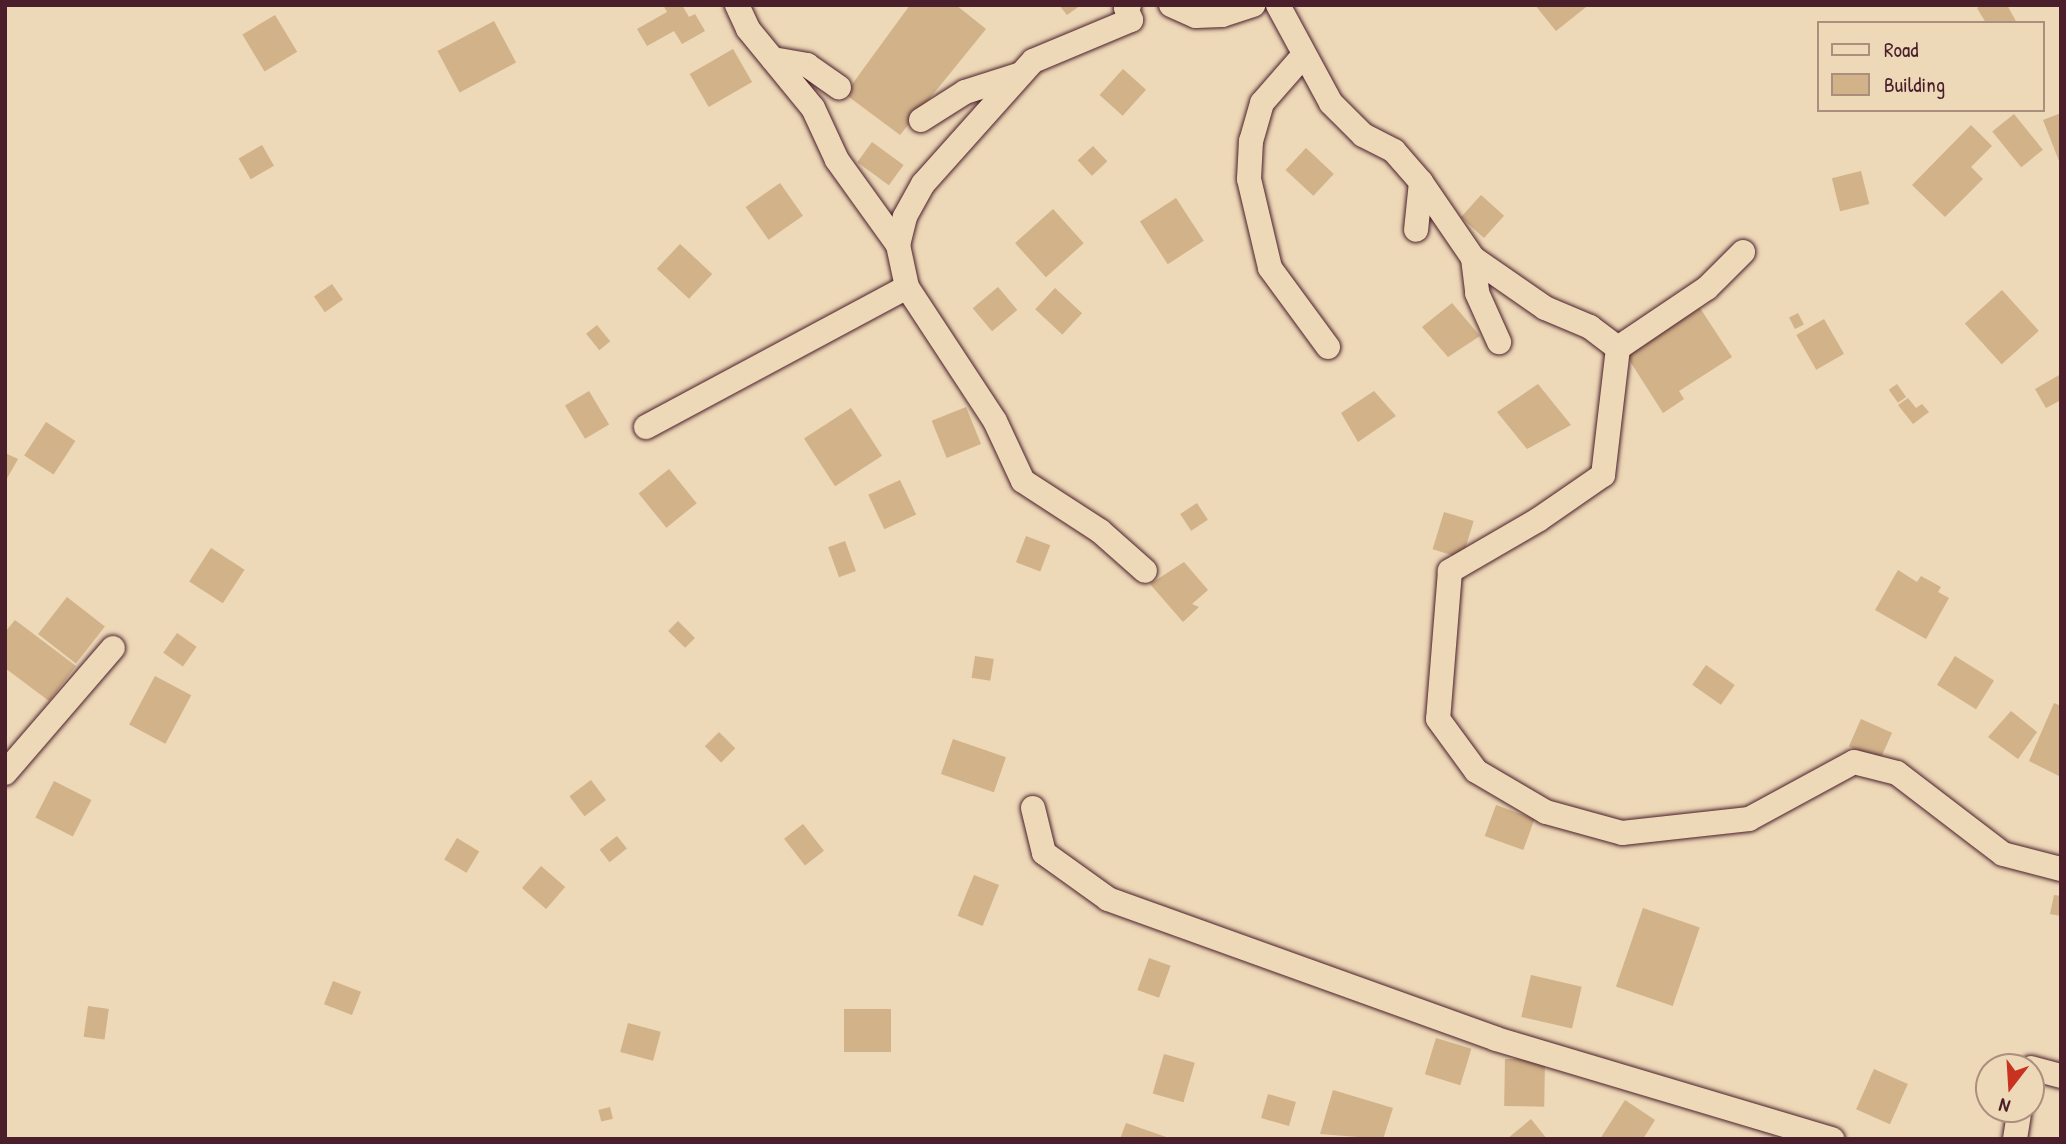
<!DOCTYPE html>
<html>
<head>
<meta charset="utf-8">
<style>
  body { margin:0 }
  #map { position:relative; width:2066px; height:1144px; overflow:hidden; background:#edd8b7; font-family:"Patrick Hand",sans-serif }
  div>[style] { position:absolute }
  .building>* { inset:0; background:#d1b289; transform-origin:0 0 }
  .roads { filter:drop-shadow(0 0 2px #4a1f2b) drop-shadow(0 0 2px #4a1f2b) }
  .minor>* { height:24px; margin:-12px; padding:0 12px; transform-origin:12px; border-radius:12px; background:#edd8b7 }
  span { translate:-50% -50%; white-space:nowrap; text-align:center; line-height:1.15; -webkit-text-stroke:5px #edd8b7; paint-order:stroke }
  .frame { position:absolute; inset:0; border:7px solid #4a1f2b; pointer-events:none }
  .legend { position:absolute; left:1817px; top:21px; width:228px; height:91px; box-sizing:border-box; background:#edd8b7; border:2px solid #ac8e7f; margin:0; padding:9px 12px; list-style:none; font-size:21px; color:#4a1f2b }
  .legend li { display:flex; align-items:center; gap:14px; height:35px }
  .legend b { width:35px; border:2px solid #ac8e7f }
  .north { position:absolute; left:1975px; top:1053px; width:70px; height:70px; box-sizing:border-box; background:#edd8b7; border:2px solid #ac8e7f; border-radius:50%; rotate:197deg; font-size:19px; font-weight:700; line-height:28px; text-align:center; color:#4a1f2b }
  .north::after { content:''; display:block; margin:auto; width:24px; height:32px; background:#c8321e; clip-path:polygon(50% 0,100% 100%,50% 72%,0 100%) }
</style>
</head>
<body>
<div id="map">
  <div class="building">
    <div style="clip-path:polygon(663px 5px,682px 5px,689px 17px,695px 14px,705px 31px,682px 44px,674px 31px,647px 46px,637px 29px,667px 12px)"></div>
    <div style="clip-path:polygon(910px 5px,956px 5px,986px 29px,900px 135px,845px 94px)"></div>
    <div style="clip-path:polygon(1059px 5px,1081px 5px,1067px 15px)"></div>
    <div style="clip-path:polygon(1535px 5px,1584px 5px,1586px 7px,1556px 31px)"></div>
    <div style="clip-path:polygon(1982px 5px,2007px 5px,2017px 23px,1986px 23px,1977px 8px)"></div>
    <div style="left:275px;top:15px;width:43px;height:38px;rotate:59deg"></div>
    <div style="left:494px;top:21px;width:47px;height:64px;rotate:62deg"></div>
    <div style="left:733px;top:49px;width:38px;height:50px;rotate:60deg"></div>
    <div style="left:1123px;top:69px;width:31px;height:35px;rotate:42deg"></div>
    <div style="clip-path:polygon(2061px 113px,2061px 160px,2059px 161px,2043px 120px)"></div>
    <div style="left:2014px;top:114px;width:46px;height:28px;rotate:51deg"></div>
    <div style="clip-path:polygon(1971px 125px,1992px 146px,1971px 167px,1983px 179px,1945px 217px,1912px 185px)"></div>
    <div style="left:872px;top:142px;width:39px;height:25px;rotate:36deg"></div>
    <div style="left:262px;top:145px;width:24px;height:27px;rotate:60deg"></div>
    <div style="left:1093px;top:146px;width:21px;height:21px;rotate:47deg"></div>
    <div style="left:1306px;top:148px;width:38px;height:30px;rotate:43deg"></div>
    <div style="left:1861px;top:171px;width:34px;height:30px;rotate:76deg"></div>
    <div style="left:780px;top:183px;width:40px;height:42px;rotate:55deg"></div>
    <div style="left:1481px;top:195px;width:31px;height:30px;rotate:42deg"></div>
    <div style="left:1176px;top:198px;width:51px;height:43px;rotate:57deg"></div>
    <div style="left:1053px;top:209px;width:46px;height:51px;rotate:48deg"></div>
    <div style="left:680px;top:244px;width:44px;height:34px;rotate:43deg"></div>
    <div style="left:332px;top:284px;width:19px;height:22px;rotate:55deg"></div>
    <div style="left:998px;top:287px;width:30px;height:33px;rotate:50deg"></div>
    <div style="left:1055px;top:288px;width:37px;height:29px;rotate:43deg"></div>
    <div style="left:2002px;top:290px;width:55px;height:50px;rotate:48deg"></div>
    <div style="clip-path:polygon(1452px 303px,1480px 336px,1448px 357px,1422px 327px)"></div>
    <div style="clip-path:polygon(1700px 308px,1732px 357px,1679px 391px,1684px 399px,1663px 413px,1626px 355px)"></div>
    <div style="left:1798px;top:313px;width:13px;height:10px;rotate:63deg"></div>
    <div style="left:1824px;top:319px;width:40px;height:32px;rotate:60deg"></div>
    <div style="left:597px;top:325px;width:21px;height:14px;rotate:51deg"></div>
    <div style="clip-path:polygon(2061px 374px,2061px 400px,2046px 408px,2035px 389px)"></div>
    <div style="clip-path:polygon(1538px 384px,1571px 425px,1527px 449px,1497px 412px)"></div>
    <div style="left:1897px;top:384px;width:16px;height:10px;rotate:55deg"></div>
    <div style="left:589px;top:391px;width:39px;height:28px;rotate:59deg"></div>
    <div style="clip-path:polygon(1374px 391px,1396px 416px,1358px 442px,1341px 413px)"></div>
    <div style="clip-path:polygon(1908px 398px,1916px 408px,1922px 404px,1929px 412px,1913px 424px,1898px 405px)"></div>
    <div style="left:966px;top:407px;width:40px;height:37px;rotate:68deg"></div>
    <div style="left:851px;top:408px;width:57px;height:56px;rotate:57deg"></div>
    <div style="left:46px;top:422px;width:35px;height:40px;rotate:33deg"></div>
    <div style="clip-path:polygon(5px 453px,18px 459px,5px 482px)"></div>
    <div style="left:669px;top:469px;width:44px;height:39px;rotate:51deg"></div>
    <div style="left:900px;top:480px;width:38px;height:35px;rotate:65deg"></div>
    <div style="left:1197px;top:503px;width:20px;height:20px;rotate:57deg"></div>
    <div style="left:1444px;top:512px;width:31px;height:39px;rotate:17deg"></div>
    <div style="left:1026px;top:536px;width:26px;height:28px;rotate:21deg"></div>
    <div style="left:845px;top:541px;width:32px;height:18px;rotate:70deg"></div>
    <div style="left:211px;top:548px;width:40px;height:40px;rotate:33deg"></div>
    <div style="clip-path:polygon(1184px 562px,1208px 590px,1192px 604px,1199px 607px,1183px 622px,1150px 584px)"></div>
    <div style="clip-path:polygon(1898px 570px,1917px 582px,1921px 576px,1941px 587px,1938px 592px,1949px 598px,1926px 639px,1875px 610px)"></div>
    <div style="left:67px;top:597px;width:48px;height:47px;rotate:38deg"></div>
    <div style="clip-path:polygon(15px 620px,76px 666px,49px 701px,5px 668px,5px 632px)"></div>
    <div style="left:678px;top:621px;width:24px;height:14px;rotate:45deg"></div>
    <div style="left:177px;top:633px;width:24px;height:24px;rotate:35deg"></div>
    <div style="left:975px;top:656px;width:19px;height:22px;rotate:9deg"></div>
    <div style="left:1955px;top:656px;width:46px;height:34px;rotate:32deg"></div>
    <div style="left:1706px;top:665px;width:35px;height:24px;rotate:35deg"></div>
    <div style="left:155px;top:676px;width:41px;height:55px;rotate:28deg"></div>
    <div style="clip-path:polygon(2054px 703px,2061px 706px,2061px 777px,2029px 761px)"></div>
    <div style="clip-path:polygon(2011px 711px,2037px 732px,2018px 759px,1988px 737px)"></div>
    <div style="left:1861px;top:719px;width:34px;height:30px;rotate:24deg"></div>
    <div style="left:719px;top:732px;width:23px;height:20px;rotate:45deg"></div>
    <div style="left:953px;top:739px;width:56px;height:37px;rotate:19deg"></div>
    <div style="left:591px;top:780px;width:25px;height:27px;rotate:53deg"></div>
    <div style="left:54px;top:781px;width:42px;height:41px;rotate:27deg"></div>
    <div style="left:1496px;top:805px;width:41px;height:33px;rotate:20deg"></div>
    <div style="left:803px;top:824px;width:34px;height:24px;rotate:52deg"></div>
    <div style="left:617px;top:836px;width:16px;height:22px;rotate:52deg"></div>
    <div style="left:457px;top:838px;width:26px;height:25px;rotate:31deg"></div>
    <div style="left:541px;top:866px;width:32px;height:29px;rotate:41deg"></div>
    <div style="left:974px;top:875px;width:27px;height:44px;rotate:22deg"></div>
    <div style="clip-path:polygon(2054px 895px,2061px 896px,2061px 916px,2050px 914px)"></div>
    <div style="left:1643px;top:908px;width:60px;height:83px;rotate:19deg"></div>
    <div style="left:1149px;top:958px;width:23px;height:34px;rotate:20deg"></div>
    <div style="left:1531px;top:975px;width:52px;height:43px;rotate:13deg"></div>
    <div style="left:333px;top:981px;width:30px;height:25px;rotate:21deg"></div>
    <div style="left:88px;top:1006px;width:21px;height:31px;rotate:8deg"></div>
    <div style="left:844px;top:1009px;width:47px;height:43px"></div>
    <div style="left:628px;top:1023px;width:34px;height:30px;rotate:15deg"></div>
    <div style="left:1436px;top:1038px;width:37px;height:38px;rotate:17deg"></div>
    <div style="left:1164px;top:1054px;width:32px;height:41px;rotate:16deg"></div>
    <div style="left:1505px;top:1059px;width:40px;height:47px;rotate:1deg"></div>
    <div style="left:1874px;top:1069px;width:37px;height:44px;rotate:24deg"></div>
    <div style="clip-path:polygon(1333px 1090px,1393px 1108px,1383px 1139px,1320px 1134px)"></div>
    <div style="left:1268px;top:1094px;width:29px;height:25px;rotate:16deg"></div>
    <div style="clip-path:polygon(1625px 1100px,1655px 1120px,1643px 1139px,1600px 1139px)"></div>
    <div style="left:610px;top:1107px;width:12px;height:12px;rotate:76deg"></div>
    <div style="clip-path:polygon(1531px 1119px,1547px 1139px,1507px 1139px)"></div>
    <div style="clip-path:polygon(1126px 1123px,1169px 1138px,1169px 1139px,1120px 1139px)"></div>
  </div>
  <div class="roads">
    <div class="minor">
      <div style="left:737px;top:5px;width:26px;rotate:65deg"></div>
      <div style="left:748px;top:29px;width:102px;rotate:50.6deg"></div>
      <div style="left:813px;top:108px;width:57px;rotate:65.2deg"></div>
      <div style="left:837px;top:160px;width:105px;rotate:54.3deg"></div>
      <div style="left:1129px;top:5px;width:4px;rotate:135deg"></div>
      <div style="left:1126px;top:8px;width:13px;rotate:67deg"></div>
      <div style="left:1131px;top:20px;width:106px;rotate:157.3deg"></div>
      <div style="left:1033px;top:61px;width:165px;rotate:131.8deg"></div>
      <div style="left:923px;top:184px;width:38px;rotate:119deg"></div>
      <div style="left:905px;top:217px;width:29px;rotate:104deg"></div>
      <div style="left:898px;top:245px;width:43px;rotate:77.9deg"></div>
      <div style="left:907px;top:287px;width:160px;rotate:56.7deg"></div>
      <div style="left:995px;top:421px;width:66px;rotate:65deg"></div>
      <div style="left:1023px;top:481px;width:92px;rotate:33deg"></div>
      <div style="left:1100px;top:531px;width:60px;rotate:41.6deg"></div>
      <div style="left:1171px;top:5px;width:27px;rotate:24deg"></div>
      <div style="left:1196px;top:16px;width:26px;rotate:-2deg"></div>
      <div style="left:1222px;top:15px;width:33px;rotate:-18deg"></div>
      <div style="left:1278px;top:5px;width:111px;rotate:61.6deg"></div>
      <div style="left:1331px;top:103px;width:45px;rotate:45deg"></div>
      <div style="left:1363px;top:135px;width:35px;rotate:27deg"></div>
      <div style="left:1394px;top:151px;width:41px;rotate:48.9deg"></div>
      <div style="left:1421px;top:182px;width:48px;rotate:95.9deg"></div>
      <div style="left:1303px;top:56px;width:62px;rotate:131.1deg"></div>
      <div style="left:1262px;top:103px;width:40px;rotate:106deg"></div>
      <div style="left:1251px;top:141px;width:38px;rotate:93deg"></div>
      <div style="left:1249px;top:179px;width:91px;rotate:76.7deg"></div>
      <div style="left:1270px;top:268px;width:98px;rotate:53.7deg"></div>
      <div style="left:773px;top:59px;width:35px;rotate:10deg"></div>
      <div style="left:807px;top:65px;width:39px;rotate:35deg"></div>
      <div style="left:921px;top:120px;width:52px;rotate:-32.5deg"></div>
      <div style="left:965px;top:92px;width:56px;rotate:-17.8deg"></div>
      <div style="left:1421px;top:182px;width:92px;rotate:55.6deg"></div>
      <div style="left:1473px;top:258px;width:35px;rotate:83deg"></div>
      <div style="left:1477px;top:293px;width:54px;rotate:65.8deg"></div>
      <div style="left:1473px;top:258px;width:88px;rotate:34.8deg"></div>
      <div style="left:1545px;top:308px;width:49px;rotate:22.9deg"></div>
      <div style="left:1590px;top:327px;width:35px;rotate:37deg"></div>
      <div style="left:1618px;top:348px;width:128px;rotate:96.7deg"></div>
      <div style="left:1603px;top:475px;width:79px;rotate:145.3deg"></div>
      <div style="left:1538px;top:520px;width:102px;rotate:149.9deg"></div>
      <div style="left:1450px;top:571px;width:148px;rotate:94.6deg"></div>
      <div style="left:1438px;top:719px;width:64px;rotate:53.8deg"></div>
      <div style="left:1476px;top:771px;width:81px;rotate:30.4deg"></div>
      <div style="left:1546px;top:812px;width:79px;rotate:15.4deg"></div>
      <div style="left:1622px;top:833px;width:128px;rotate:-6.3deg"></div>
      <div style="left:1749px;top:819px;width:119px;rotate:-28.5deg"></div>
      <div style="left:1854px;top:762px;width:44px;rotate:14.3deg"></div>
      <div style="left:1897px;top:773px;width:133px;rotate:37.4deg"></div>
      <div style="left:2003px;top:854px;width:60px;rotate:14.5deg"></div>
      <div style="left:1618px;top:348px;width:107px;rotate:-34deg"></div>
      <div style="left:1707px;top:288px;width:51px;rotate:-45deg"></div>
      <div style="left:646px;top:427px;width:296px;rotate:-28.2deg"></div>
      <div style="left:5px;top:773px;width:165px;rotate:-49.2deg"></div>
      <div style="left:1033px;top:808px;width:46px;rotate:76.3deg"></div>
      <div style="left:1044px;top:853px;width:79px;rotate:35.7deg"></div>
      <div style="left:1108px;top:899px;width:412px;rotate:19.8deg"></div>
      <div style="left:1496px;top:1039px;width:351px;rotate:16.6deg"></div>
      <div style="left:2031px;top:1068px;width:31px;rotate:15deg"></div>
      <div style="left:2015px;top:1139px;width:30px;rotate:-81deg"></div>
    </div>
  </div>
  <div class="frame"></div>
  <ul class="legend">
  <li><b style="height:9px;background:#edd8b7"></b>Road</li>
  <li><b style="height:19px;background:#d1b289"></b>Building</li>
  </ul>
  <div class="north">N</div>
</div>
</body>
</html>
